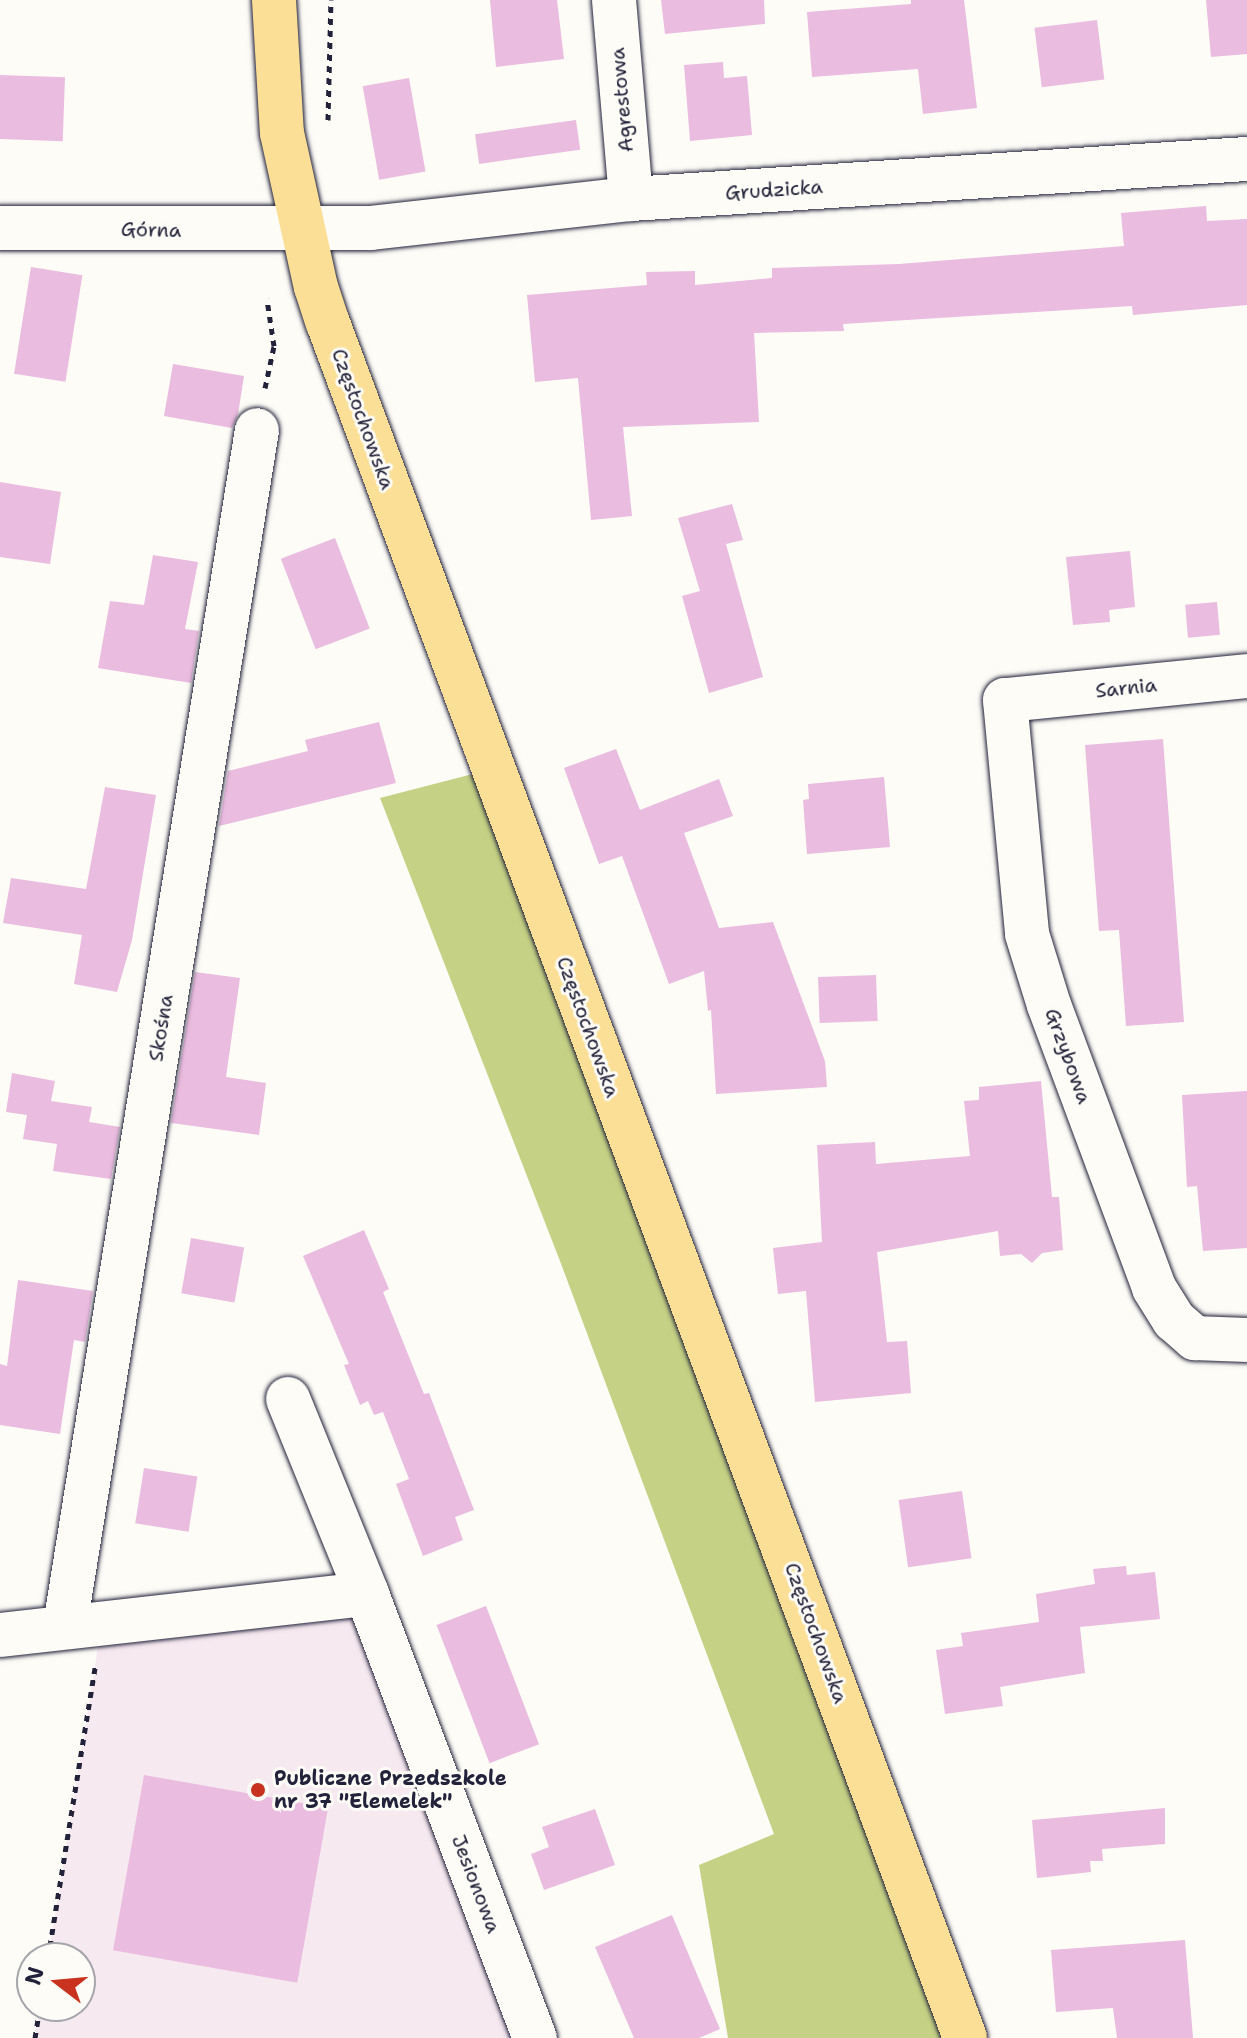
<!DOCTYPE html>
<html>
<head>
<meta charset="utf-8">
<style>
  body { margin:0 }
  #map { position:relative; width:1247px; height:2038px; overflow:hidden; background:#fdfcf7; font-family:"Shantell Sans",sans-serif }
  div>[style] { position:absolute }
  .built>* { inset:0; background:#f7e9f0 }
  .green>* { inset:0; background:#c5d184 }
  .building>* { inset:0; background:#eabcdf; transform-origin:0 0 }
  .path>* { height:5px; margin-top:-2.5px; transform-origin:0; background:repeating-linear-gradient(90deg,#22223b 0 6px,transparent 0 12px) }
  .roads { filter:drop-shadow(0 0 2px #22223b) drop-shadow(0 0 2px #22223b) }
  .minor>* { height:44px; margin:-22px; padding:0 22px; transform-origin:22px; border-radius:22px; background:#fdfcf7 }
  .major>* { height:44px; margin:-22px; padding:0 22px; transform-origin:22px; border-radius:22px; background:#fbdf96 }
  .dots>* { width:22px; height:22px; translate:-50% -50%; box-sizing:border-box; border:4px solid #fdfcf7; border-radius:50% }
  span { translate:-50% -50%; white-space:nowrap; text-align:center; line-height:1.15; -webkit-text-stroke:6px #fdfcf7; paint-order:stroke }
  .street-label { font-size:20px; color:#22223b }
  .poi-label { font-size:20px; color:#22223b; font-weight:700 }
  .left { translate:0 -50%; text-align:left }
  .north { position:absolute; left:16px; top:1942px; width:80px; height:80px; box-sizing:border-box; background:#fdfcf7; border:2px solid #a5a5ac; border-radius:50%; rotate:286deg; font-size:22px; font-weight:700; line-height:32px; text-align:center; color:#22223b }
  .north::after { content:''; display:block; margin:auto; width:28px; height:36px; background:#c8321e; clip-path:polygon(50% 0,100% 100%,50% 72%,0 100%) }
</style>
</head>
<body>
<div id="map">
  <div class="built">
    <div style="clip-path:polygon(367px 1594px,514px 2038px,35px 2038px,40px 2006px,80px 2006px,80px 1958px,48px 1958px,102px 1622px)"></div>
  </div>
  <div class="green">
    <div style="clip-path:polygon(492px 769px,965px 2038px,728px 2038px,699px 1865px,774px 1834px,560px 1261px,380px 798px)"></div>
  </div>
  <div class="building">
    <div style="clip-path:polygon(490px 0,557px 0,564px 59px,496px 67px)"></div>
    <div style="clip-path:polygon(661px 0,764px 0,765px 24px,665px 34px)"></div>
    <div style="clip-path:polygon(911px 0,964px 0,977px 108px,923px 114px,918px 69px,812px 77px,807px 12px,911px 4px)"></div>
    <div style="clip-path:polygon(1206px 0,1247px 0,1247px 54px,1211px 57px)"></div>
    <div style="left:1097px;top:20px;width:60px;height:63px;rotate:83deg"></div>
    <div style="clip-path:polygon(723px 62px,724px 78px,747px 76px,752px 135px,690px 141px,684px 65px)"></div>
    <div style="left:0;top:75px;width:65px;height:64px;rotate:2deg"></div>
    <div style="left:409px;top:78px;width:95px;height:47px;rotate:80deg"></div>
    <div style="left:576px;top:120px;width:30px;height:102px;rotate:82deg"></div>
    <div style="clip-path:polygon(1206px 206px,1207px 221px,1247px 219px,1247px 305px,1133px 315px,1132px 306px,843px 324px,844px 331px,754px 333px,759px 422px,623px 427px,632px 516px,591px 520px,578px 378px,535px 382px,527px 295px,647px 285px,646px 272px,695px 271px,695px 285px,772px 278px,772px 268px,899px 264px,1124px 246px,1121px 213px)"></div>
    <div style="left:31px;top:267px;width:52px;height:108px;rotate:9deg"></div>
    <div style="clip-path:polygon(173px 364px,244px 376px,238px 414px,232px 428px,164px 416px)"></div>
    <div style="clip-path:polygon(0 482px,61px 492px,50px 564px,0 557px)"></div>
    <div style="clip-path:polygon(732px 504px,743px 540px,726px 544px,763px 677px,709px 693px,682px 596px,700px 591px,678px 518px)"></div>
    <div style="left:335px;top:538px;width:97px;height:58px;rotate:69deg"></div>
    <div style="clip-path:polygon(1130px 551px,1135px 607px,1109px 610px,1110px 622px,1073px 625px,1066px 557px)"></div>
    <div style="clip-path:polygon(153px 555px,198px 562px,185px 629px,199px 631px,191px 683px,98px 668px,110px 601px,144px 605px)"></div>
    <div style="left:1217px;top:602px;width:33px;height:32px;rotate:85deg"></div>
    <div style="clip-path:polygon(379px 722px,396px 783px,219px 826px,228px 771px,308px 751px,305px 740px)"></div>
    <div style="clip-path:polygon(1163px 739px,1184px 1022px,1126px 1026px,1119px 930px,1099px 931px,1085px 745px)"></div>
    <div style="clip-path:polygon(616px 749px,640px 810px,719px 779px,733px 816px,684px 833px,719px 928px,773px 922px,825px 1061px,827px 1087px,716px 1094px,711px 1010px,708px 1011px,704px 971px,669px 984px,622px 856px,599px 864px,564px 768px)"></div>
    <div style="clip-path:polygon(884px 777px,890px 847px,807px 854px,803px 800px,809px 799px,808px 784px)"></div>
    <div style="clip-path:polygon(105px 787px,156px 795px,132px 940px,117px 992px,74px 984px,82px 935px,3px 923px,11px 878px,86px 889px)"></div>
    <div style="clip-path:polygon(195px 972px,240px 978px,226px 1077px,266px 1083px,259px 1135px,171px 1123px)"></div>
    <div style="left:876px;top:975px;width:46px;height:58px;rotate:88deg"></div>
    <div style="clip-path:polygon(12px 1073px,55px 1081px,51px 1101px,92px 1107px,89px 1122px,120px 1127px,111px 1179px,53px 1171px,57px 1144px,23px 1139px,27px 1115px,6px 1112px)"></div>
    <div style="clip-path:polygon(1041px 1081px,1052px 1197px,1059px 1197px,1063px 1250px,1042px 1253px,1032px 1263px,1021px 1254px,1000px 1256px,998px 1231px,877px 1252px,887px 1342px,907px 1341px,911px 1393px,815px 1402px,806px 1291px,778px 1294px,773px 1248px,822px 1242px,817px 1145px,875px 1142px,876px 1164px,970px 1156px,964px 1101px,979px 1100px,979px 1087px)"></div>
    <div style="clip-path:polygon(1247px 1091px,1247px 1248px,1203px 1251px,1197px 1186px,1187px 1187px,1182px 1095px)"></div>
    <div style="clip-path:polygon(364px 1230px,389px 1289px,383px 1292px,424px 1394px,429px 1393px,474px 1510px,455px 1517px,463px 1540px,423px 1556px,396px 1484px,409px 1479px,383px 1412px,374px 1415px,368px 1401px,360px 1405px,344px 1365px,349px 1364px,303px 1256px)"></div>
    <div style="left:191px;top:1238px;width:54px;height:56px;rotate:10deg"></div>
    <div style="clip-path:polygon(18px 1280px,93px 1291px,85px 1342px,74px 1340px,60px 1434px,0 1425px,0 1364px,7px 1366px)"></div>
    <div style="left:144px;top:1468px;width:54px;height:56px;rotate:9deg"></div>
    <div style="left:962px;top:1491px;width:68px;height:64px;rotate:82deg"></div>
    <div style="clip-path:polygon(1126px 1566px,1127px 1575px,1155px 1572px,1160px 1619px,1080px 1627px,1085px 1673px,1000px 1687px,1003px 1706px,945px 1714px,936px 1650px,963px 1646px,961px 1633px,1039px 1622px,1036px 1594px,1095px 1584px,1093px 1569px)"></div>
    <div style="left:486px;top:1606px;width:148px;height:53px;rotate:69deg"></div>
    <div style="left:144px;top:1775px;width:187px;height:178px;rotate:10deg"></div>
    <div style="clip-path:polygon(1165px 1808px,1165px 1844px,1102px 1849px,1103px 1861px,1090px 1861px,1091px 1872px,1037px 1878px,1032px 1820px)"></div>
    <div style="clip-path:polygon(595px 1809px,615px 1865px,544px 1890px,531px 1854px,549px 1847px,542px 1827px)"></div>
    <div style="clip-path:polygon(672px 1915px,720px 2029px,699px 2038px,634px 2038px,595px 1947px)"></div>
    <div style="clip-path:polygon(1185px 1940px,1193px 2038px,1117px 2038px,1113px 2008px,1056px 2012px,1051px 1950px)"></div>
  </div>
  <div class="path">
    <div style="left:328px;top:120px;width:120px;rotate:-88.6deg"></div>
    <div style="left:265px;top:388px;width:43px;rotate:-77.9deg"></div>
    <div style="left:274px;top:346px;width:48px;rotate:-98.5deg"></div>
    <div style="left:48px;top:1958px;width:295px;rotate:-80.8deg"></div>
    <div style="left:35px;top:2038px;width:32px;rotate:-81deg"></div>
  </div>
  <div class="roads">
    <div class="minor">
      <div style="left:614px;top:0;width:200px;rotate:85.1deg"></div>
      <div style="left:0;top:228px;width:371px"></div>
      <div style="left:371px;top:228px;width:262px;rotate:-6.4deg"></div>
      <div style="left:631px;top:199px;width:617px;rotate:-3.72deg"></div>
      <div style="left:1247px;top:676px;width:243px;rotate:174.3deg"></div>
      <div style="left:1005px;top:700px;width:235px;rotate:84.6deg"></div>
      <div style="left:1027px;top:934px;width:74px;rotate:72.8deg"></div>
      <div style="left:1049px;top:1005px;width:302px;rotate:69.6deg"></div>
      <div style="left:1154px;top:1288px;width:38px;rotate:58deg"></div>
      <div style="left:1174px;top:1320px;width:28px;rotate:41deg"></div>
      <div style="left:1195px;top:1338px;width:52px;rotate:2.2deg"></div>
      <div style="left:288px;top:1399px;width:210px;rotate:67.9deg"></div>
      <div style="left:367px;top:1594px;width:475px;rotate:69.3deg"></div>
      <div style="left:65px;top:1626px;width:1211px;rotate:-80.88deg"></div>
      <div style="left:0;top:1635px;width:369px;rotate:-6.4deg"></div>
    </div>
    <div class="major">
      <div style="left:274px;top:0;width:133px;rotate:86.6deg"></div>
      <div style="left:282px;top:133px;width:158px;rotate:77.6deg"></div>
      <div style="left:316px;top:287px;width:38px;rotate:72deg"></div>
      <div style="left:328px;top:323px;width:1829px;rotate:69.62deg"></div>
    </div>
  </div>
  <div class="dots">
    <div style="left:258px;top:1790px;background:#c8321e"></div>
  </div>
  <div class="street-label">
    <span style="left:622px;top:100px;rotate:-95deg">Agrestowa</span>
    <span style="left:774px;top:190px;rotate:-4deg">Grudzicka</span>
    <span style="left:151px;top:230px;rotate:1deg">Górna</span>
    <span style="left:363px;top:419px;rotate:70deg">Częstochowska</span>
    <span style="left:1126px;top:688px;rotate:-6deg">Sarnia</span>
    <span style="left:588px;top:1027px;rotate:70deg">Częstochowska</span>
    <span style="left:161px;top:1028px;rotate:-81deg">Skośna</span>
    <span style="left:1068px;top:1056px;rotate:70deg">Grzybowa</span>
    <span style="left:816px;top:1633px;rotate:70deg">Częstochowska</span>
    <span style="left:476px;top:1884px;rotate:69deg">Jesionowa</span>
  </div>
  <div class="poi-label">
    <span class="left" style="left:274px;top:1790px">Publiczne Przedszkole<br>nr 37 "Elemelek"</span>
  </div>
  <div class="north">N</div>
</div>
</body>
</html>
